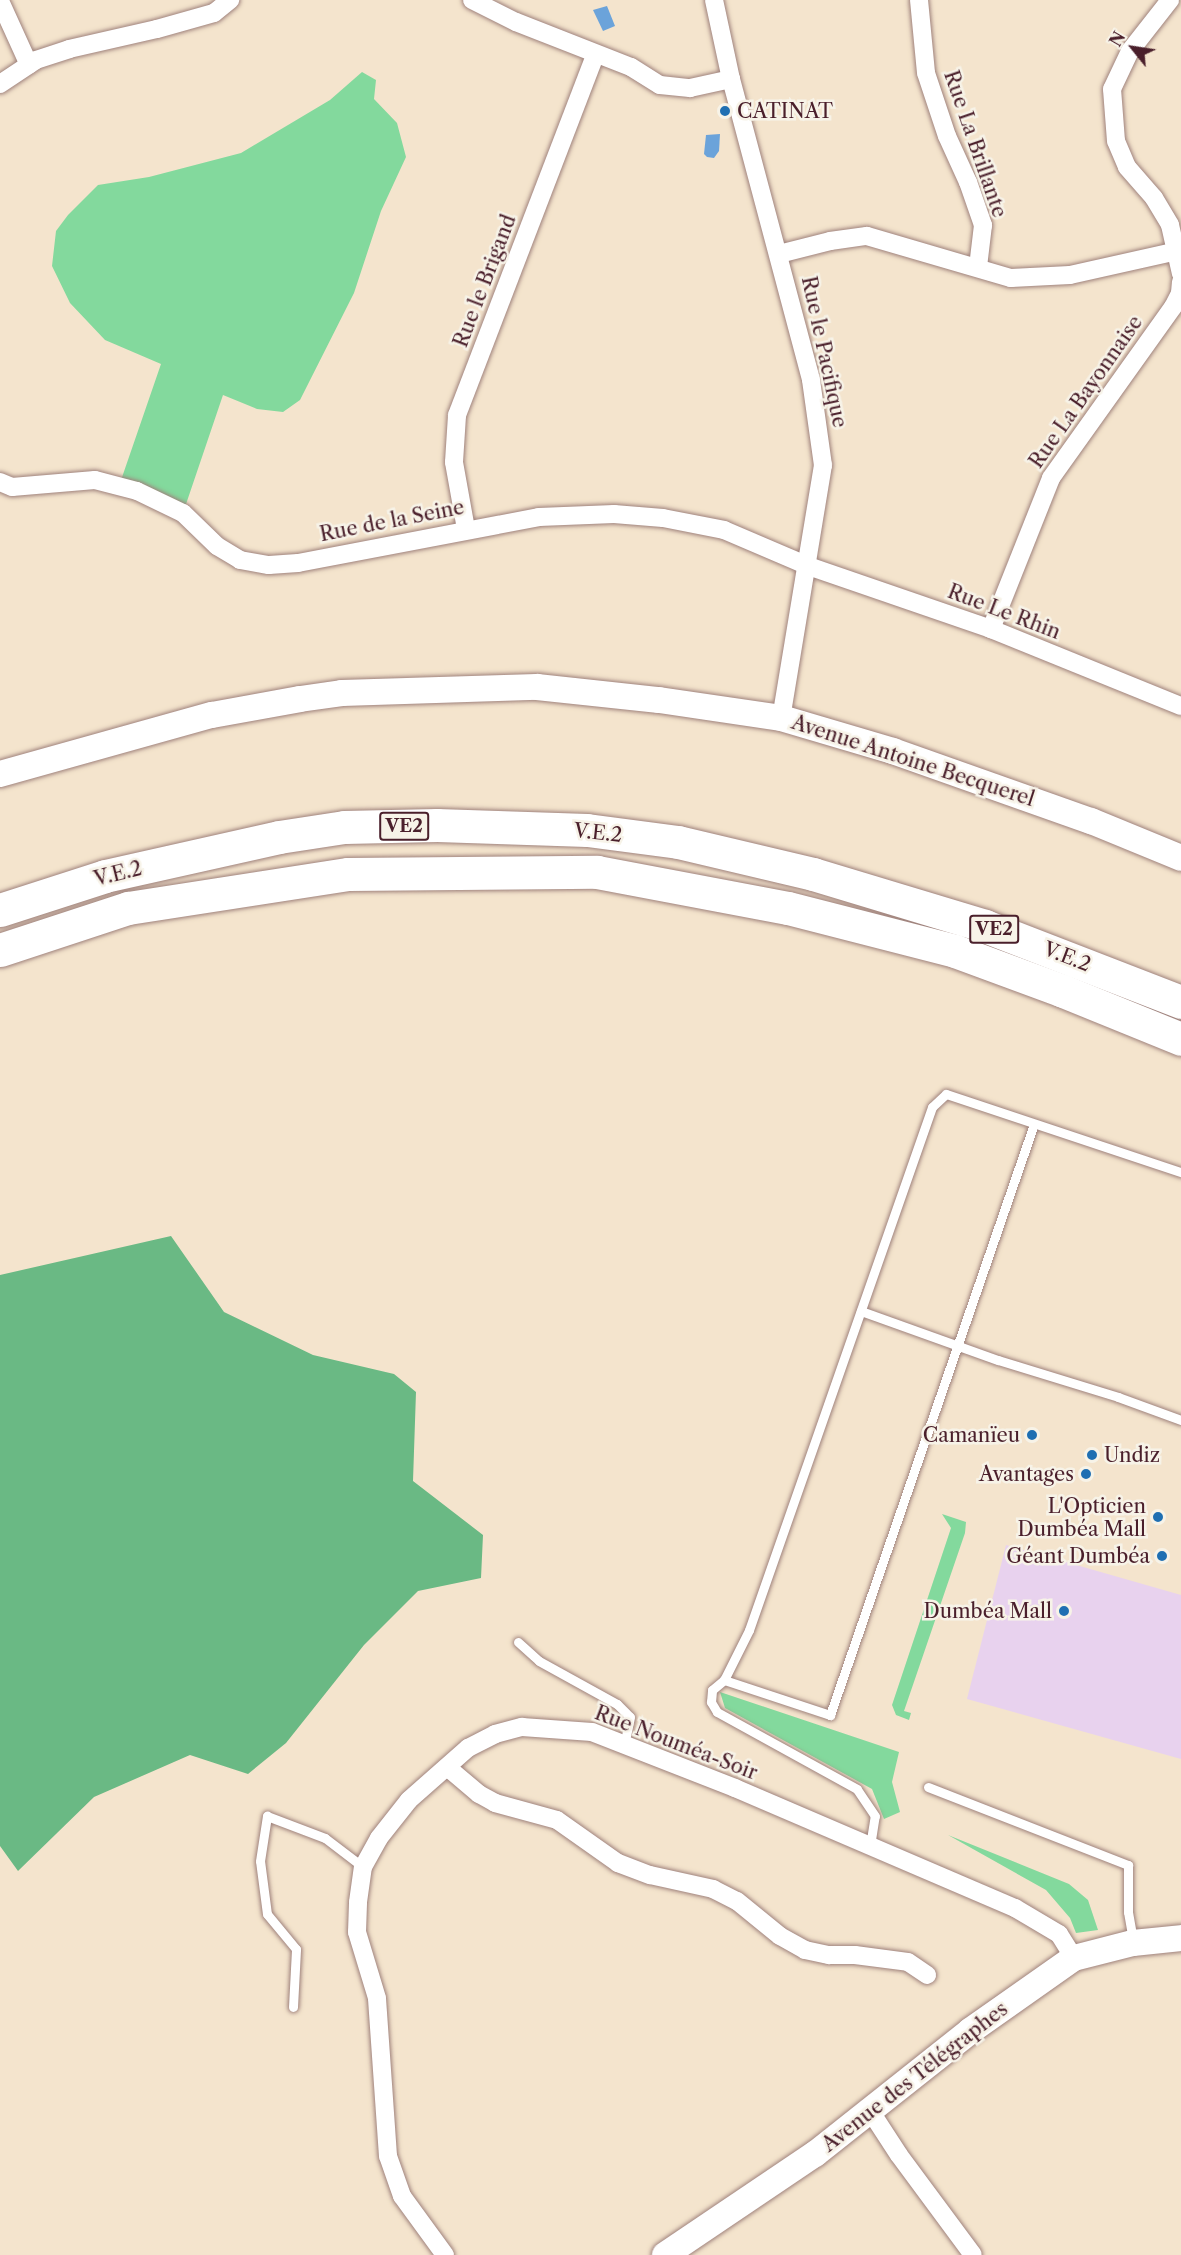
<!DOCTYPE html>
<html>
<head>
<meta charset="utf-8">
<style>
  body { margin:0 }
  #map { position:relative; width:1181px; height:2255px; overflow:hidden; background:#f4e4cd; font-family:"Libre Caslon Text",serif }
  div>[style] { position:absolute }
  .built>* { inset:0; background:#e8d2ee }
  .green>* { inset:0; background:#83d99d }
  .forest>* { inset:0; background:#6ab984 }
  .water>* { inset:0; background:#6ba3da }
  .roads { filter:drop-shadow(0 0 2px #9f827c) drop-shadow(0 0 2px #9f827c) }
  .lane>* { height:9px; margin:-4.5px; padding:0 4.5px; transform-origin:4.5px; border-radius:4.5px; background:#fff }
  .street>* { height:18px; margin:-9px; padding:0 9px; transform-origin:9px; border-radius:9px; background:#fff }
  .secondary>* { height:26px; margin:-13px; padding:0 13px; transform-origin:13px; border-radius:13px; background:#fff }
  .highway>* { height:33px; margin:-16.5px; padding:0 16.5px; transform-origin:16.5px; border-radius:16.5px; background:#fff }
  .dots>* { width:16px; height:16px; translate:-50% -50%; box-sizing:border-box; border:3px solid #f7f3e8; border-radius:50% }
  span { translate:-50% -50%; white-space:nowrap; text-align:center; line-height:1.15; -webkit-text-stroke:5px #f7f3e8; paint-order:stroke }
  .shield-label span { padding:2px 4px; background:#f7f3e8; border:2px solid; border-radius:4px; -webkit-text-stroke-width:0 }
  .shield-label { font-size:18px; color:#4a1f2b; font-weight:700 }
  .poi-label { font-size:20px; color:#4a1f2b }
  .left { translate:0 -50%; text-align:left }
  .right { translate:-100% -50%; text-align:right }
  .street-label { font-size:20px; color:#4a1f2b }
  .north { position:absolute; left:1103px; top:18px; width:60px; height:60px; -webkit-text-stroke:4px #f7f3e8; paint-order:stroke; rotate:300deg; font-size:16px; font-weight:700; line-height:24px; text-align:center; color:#4a1f2b }
  .north::after { content:''; display:block; margin:auto; width:21px; height:27px; background:#4a1f2b; clip-path:polygon(50% 0,100% 100%,50% 72%,0 100%) }
</style>
</head>
<body>
<div id="map">
  <div class="built">
    <div style="clip-path:polygon(1006px 1545px,1181px 1595px,1181px 1759px,967px 1699px)"></div>
  </div>
  <div class="green">
    <div style="clip-path:polygon(362px 72px,376px 80px,374px 99px,397px 123px,406px 157px,381px 211px,354px 293px,300px 400px,283px 412px,257px 409px,223px 395px,183px 513px,119px 486px,161px 364px,105px 340px,70px 303px,52px 266px,56px 231px,68px 215px,98px 185px,149px 177px,241px 153px,330px 100px)"></div>
    <div style="clip-path:polygon(942px 1514px,966px 1522px,965px 1533px,904px 1711px,911px 1713px,909px 1720px,896px 1715px,892px 1705px,951px 1528px)"></div>
    <div style="clip-path:polygon(720px 1692px,899px 1752px,892px 1782px,900px 1812px,884px 1819px,872px 1789px,725px 1708px)"></div>
    <div style="clip-path:polygon(948px 1835px,1069px 1884px,1088px 1900px,1098px 1930px,1076px 1933px,1070px 1918px,1046px 1890px)"></div>
  </div>
  <div class="forest">
    <div style="clip-path:polygon(171px 1236px,224px 1312px,313px 1355px,394px 1374px,416px 1392px,413px 1481px,483px 1535px,481px 1578px,418px 1591px,364px 1645px,286px 1743px,248px 1774px,190px 1755px,94px 1797px,18px 1871px,0 1846px,0 1275px)"></div>
  </div>
  <div class="water">
    <div style="clip-path:polygon(607px 6px,615px 26px,603px 31px,593px 10px)"></div>
    <div style="clip-path:polygon(720px 134px,719px 151px,714px 158px,707px 157px,704px 154px,706px 135px)"></div>
  </div>
  <div class="roads">
    <div class="lane">
      <div style="left:861px;top:1311px;width:145px;rotate:19.7deg"></div>
      <div style="left:998px;top:1360px;width:126px;rotate:17.1deg"></div>
      <div style="left:1118px;top:1397px;width:67px;rotate:20.1deg"></div>
      <div style="left:518px;top:1642px;width:28px;rotate:42deg"></div>
      <div style="left:539px;top:1661px;width:89px;rotate:28.9deg"></div>
      <div style="left:617px;top:1704px;width:18px;rotate:45deg"></div>
      <div style="left:630px;top:1717px;width:29px;rotate:102deg"></div>
      <div style="left:724px;top:1680px;width:112px;rotate:18.3deg"></div>
      <div style="left:830px;top:1715px;width:625px;rotate:-70.96deg"></div>
      <div style="left:928px;top:1787px;width:215px;rotate:21.3deg"></div>
      <div style="left:1128px;top:1865px;width:47px;rotate:90deg"></div>
      <div style="left:1128px;top:1912px;width:29px;rotate:80deg"></div>
      <div style="left:870px;top:1846px;width:30px;rotate:-81deg"></div>
      <div style="left:875px;top:1816px;width:32px;rotate:-124deg"></div>
      <div style="left:857px;top:1789px;width:160px;rotate:-151.2deg"></div>
      <div style="left:717px;top:1712px;width:12px;rotate:-121deg"></div>
      <div style="left:711px;top:1702px;width:12px;rotate:-85deg"></div>
      <div style="left:712px;top:1690px;width:16px;rotate:-40deg"></div>
      <div style="left:724px;top:1680px;width:56px;rotate:-63.4deg"></div>
      <div style="left:749px;top:1630px;width:554px;rotate:-70.71deg"></div>
      <div style="left:932px;top:1107px;width:19px;rotate:-43deg"></div>
      <div style="left:946px;top:1094px;width:248px;rotate:18.4deg"></div>
      <div style="left:293px;top:2007px;width:58px;rotate:-87deg"></div>
      <div style="left:296px;top:1949px;width:45px;rotate:-129.6deg"></div>
      <div style="left:267px;top:1914px;width:53px;rotate:-97.5deg"></div>
      <div style="left:260px;top:1861px;width:46px;rotate:-81.2deg"></div>
      <div style="left:267px;top:1816px;width:62px;rotate:20.8deg"></div>
      <div style="left:325px;top:1838px;width:48px;rotate:37.3deg"></div>
    </div>
    <div class="street">
      <div style="left:472px;top:0;width:49px;rotate:26.6deg"></div>
      <div style="left:516px;top:22px;width:123px;rotate:21.4deg"></div>
      <div style="left:631px;top:67px;width:34px;rotate:32deg"></div>
      <div style="left:660px;top:85px;width:30px;rotate:6deg"></div>
      <div style="left:690px;top:88px;width:42px;rotate:-12.4deg"></div>
      <div style="left:714px;top:0;width:81px;rotate:77.9deg"></div>
      <div style="left:731px;top:79px;width:311px;rotate:75.1deg"></div>
      <div style="left:811px;top:380px;width:86px;rotate:82deg"></div>
      <div style="left:823px;top:465px;width:256px;rotate:99.4deg"></div>
      <div style="left:919px;top:0;width:73px;rotate:84.5deg"></div>
      <div style="left:926px;top:73px;width:66px;rotate:71.6deg"></div>
      <div style="left:947px;top:136px;width:51px;rotate:65.5deg"></div>
      <div style="left:968px;top:182px;width:46px;rotate:70.8deg"></div>
      <div style="left:983px;top:225px;width:42px;rotate:96.8deg"></div>
      <div style="left:1170px;top:0;width:65px;rotate:128.1deg"></div>
      <div style="left:1130px;top:51px;width:42px;rotate:115.3deg"></div>
      <div style="left:1112px;top:89px;width:52px;rotate:85.6deg"></div>
      <div style="left:1116px;top:141px;width:28px;rotate:67deg"></div>
      <div style="left:1127px;top:167px;width:41px;rotate:48.9deg"></div>
      <div style="left:1154px;top:198px;width:31px;rotate:59deg"></div>
      <div style="left:1170px;top:225px;width:50px;rotate:77.3deg"></div>
      <div style="left:0;top:1px;width:70px;rotate:65.6deg"></div>
      <div style="left:0;top:84px;width:43px;rotate:-33.7deg"></div>
      <div style="left:36px;top:60px;width:35px;rotate:-18deg"></div>
      <div style="left:69px;top:49px;width:90px;rotate:-12.8deg"></div>
      <div style="left:157px;top:29px;width:59px;rotate:-15.7deg"></div>
      <div style="left:214px;top:13px;width:21px;rotate:-39deg"></div>
      <div style="left:779px;top:254px;width:53px;rotate:-14.3deg"></div>
      <div style="left:830px;top:241px;width:37px;rotate:-8deg"></div>
      <div style="left:867px;top:236px;width:150px;rotate:16.3deg"></div>
      <div style="left:1011px;top:278px;width:59px;rotate:-2.9deg"></div>
      <div style="left:1070px;top:275px;width:110px;rotate:-12.6deg"></div>
      <div style="left:0;top:482px;width:13px;rotate:23deg"></div>
      <div style="left:12px;top:487px;width:83px;rotate:-4.8deg"></div>
      <div style="left:95px;top:480px;width:43px;rotate:14.7deg"></div>
      <div style="left:137px;top:491px;width:51px;rotate:25.6deg"></div>
      <div style="left:183px;top:513px;width:47px;rotate:44.1deg"></div>
      <div style="left:217px;top:546px;width:27px;rotate:31deg"></div>
      <div style="left:240px;top:560px;width:29px;rotate:10deg"></div>
      <div style="left:269px;top:565px;width:29px;rotate:-4deg"></div>
      <div style="left:298px;top:563px;width:245px;rotate:-10.8deg"></div>
      <div style="left:539px;top:517px;width:75px;rotate:-2.3deg"></div>
      <div style="left:614px;top:514px;width:49px;rotate:4.7deg"></div>
      <div style="left:663px;top:518px;width:62px;rotate:11.1deg"></div>
      <div style="left:724px;top:530px;width:91px;rotate:23.2deg"></div>
      <div style="left:808px;top:566px;width:194px;rotate:19deg"></div>
      <div style="left:991px;top:629px;width:205px;rotate:22.1deg"></div>
      <div style="left:466px;top:529px;width:68px;rotate:-100.2deg"></div>
      <div style="left:454px;top:462px;width:47px;rotate:-86.3deg"></div>
      <div style="left:457px;top:415px;width:386px;rotate:-69deg"></div>
      <div style="left:991px;top:629px;width:162px;rotate:-68.3deg"></div>
      <div style="left:1051px;top:478px;width:210px;rotate:-54.5deg"></div>
      <div style="left:1173px;top:307px;width:16px;rotate:-63deg"></div>
      <div style="left:1180px;top:293px;width:11px;rotate:-85deg"></div>
      <div style="left:447px;top:1767px;width:42px;rotate:40.2deg"></div>
      <div style="left:479px;top:1794px;width:18px;rotate:29deg"></div>
      <div style="left:495px;top:1803px;width:64px;rotate:15.3deg"></div>
      <div style="left:557px;top:1820px;width:75px;rotate:35.2deg"></div>
      <div style="left:618px;top:1863px;width:34px;rotate:21deg"></div>
      <div style="left:650px;top:1875px;width:65px;rotate:12.5deg"></div>
      <div style="left:713px;top:1889px;width:27px;rotate:27deg"></div>
      <div style="left:737px;top:1901px;width:55px;rotate:39.1deg"></div>
      <div style="left:780px;top:1936px;width:29px;rotate:29deg"></div>
      <div style="left:805px;top:1950px;width:25px;rotate:12deg"></div>
      <div style="left:829px;top:1955px;width:26px"></div>
      <div style="left:855px;top:1955px;width:53px;rotate:7.5deg"></div>
      <div style="left:908px;top:1962px;width:23px;rotate:34deg"></div>
      <div style="left:871px;top:2112px;width:51px;rotate:56.9deg"></div>
      <div style="left:899px;top:2155px;width:124px;rotate:53.5deg"></div>
      <div style="left:445px;top:2255px;width:73px;rotate:-126.1deg"></div>
      <div style="left:402px;top:2196px;width:42px;rotate:-109.3deg"></div>
      <div style="left:388px;top:2156px;width:158px;rotate:-94deg"></div>
      <div style="left:377px;top:1998px;width:69px;rotate:-106.9deg"></div>
      <div style="left:357px;top:1932px;width:30px;rotate:-88deg"></div>
      <div style="left:358px;top:1902px;width:35px;rotate:-82deg"></div>
      <div style="left:363px;top:1867px;width:33px;rotate:-61deg"></div>
      <div style="left:379px;top:1838px;width:48px;rotate:-51.7deg"></div>
      <div style="left:409px;top:1800px;width:79px;rotate:-41.4deg"></div>
      <div style="left:468px;top:1748px;width:30px;rotate:-27deg"></div>
      <div style="left:495px;top:1734px;width:28px;rotate:-15deg"></div>
      <div style="left:522px;top:1727px;width:70px;rotate:4.1deg"></div>
      <div style="left:592px;top:1732px;width:154px;rotate:21.4deg"></div>
      <div style="left:735px;top:1788px;width:305px;rotate:23.2deg"></div>
      <div style="left:1015px;top:1908px;width:51px;rotate:30.6deg"></div>
      <div style="left:1059px;top:1934px;width:28px;rotate:58deg"></div>
    </div>
    <div class="secondary">
      <div style="left:0;top:774px;width:220px;rotate:-15.6deg"></div>
      <div style="left:212px;top:715px;width:89px;rotate:-10.3deg"></div>
      <div style="left:300px;top:699px;width:42px;rotate:-8.1deg"></div>
      <div style="left:342px;top:693px;width:195px;rotate:-1.8deg"></div>
      <div style="left:537px;top:687px;width:123px;rotate:6.1deg"></div>
      <div style="left:659px;top:700px;width:123px;rotate:8.4deg"></div>
      <div style="left:781px;top:718px;width:117px;rotate:16.4deg"></div>
      <div style="left:893px;top:751px;width:210px;rotate:19.5deg"></div>
      <div style="left:1091px;top:821px;width:97px;rotate:22.3deg"></div>
      <div style="left:665px;top:2255px;width:181px;rotate:-34deg"></div>
      <div style="left:815px;top:2154px;width:198px;rotate:-38.4deg"></div>
      <div style="left:970px;top:2031px;width:127px;rotate:-35.1deg"></div>
      <div style="left:1074px;top:1958px;width:61px;rotate:-14.3deg"></div>
      <div style="left:1133px;top:1943px;width:48px;rotate:-5.9deg"></div>
    </div>
    <div class="highway">
      <div style="left:0;top:910px;width:110px;rotate:-17.9deg"></div>
      <div style="left:105px;top:876px;width:178px;rotate:-12.6deg"></div>
      <div style="left:279px;top:837px;width:66px;rotate:-8.7deg"></div>
      <div style="left:344px;top:827px;width:93px;rotate:-1.2deg"></div>
      <div style="left:437px;top:825px;width:150px;rotate:1.9deg"></div>
      <div style="left:587px;top:830px;width:92px;rotate:7.5deg"></div>
      <div style="left:678px;top:842px;width:139px;rotate:13.3deg"></div>
      <div style="left:813px;top:874px;width:180px;rotate:16.8deg"></div>
      <div style="left:985px;top:926px;width:210px;rotate:21.2deg"></div>
      <div style="left:0;top:950px;width:135px;rotate:-18.2deg"></div>
      <div style="left:128px;top:908px;width:223px;rotate:-8.8deg"></div>
      <div style="left:348px;top:874px;width:249px;rotate:-0.5deg"></div>
      <div style="left:597px;top:872px;width:194px;rotate:10.7deg"></div>
      <div style="left:788px;top:908px;width:172px;rotate:14.4deg"></div>
      <div style="left:955px;top:951px;width:115px;rotate:20.3deg"></div>
      <div style="left:1063px;top:991px;width:127px;rotate:22.1deg"></div>
    </div>
  </div>
  <div class="dots">
    <div style="left:725px;top:111px;background:#1f6fb2"></div>
    <div style="left:1032px;top:1435px;background:#1f6fb2"></div>
    <div style="left:1092px;top:1455px;background:#1f6fb2"></div>
    <div style="left:1086px;top:1474px;background:#1f6fb2"></div>
    <div style="left:1158px;top:1517px;background:#1f6fb2"></div>
    <div style="left:1162px;top:1556px;background:#1f6fb2"></div>
    <div style="left:1064px;top:1611px;background:#1f6fb2"></div>
  </div>
  <div class="shield-label">
    <span style="left:404px;top:826px">VE2</span>
    <span style="left:994px;top:929px">VE2</span>
  </div>
  <div class="poi-label">
    <span class="left" style="left:737px;top:111px">CATINAT</span>
    <span class="right" style="left:1020px;top:1435px">Camanïeu</span>
    <span class="left" style="left:1104px;top:1455px">Undiz</span>
    <span class="right" style="left:1074px;top:1474px">Avantages</span>
    <span class="right" style="left:1146px;top:1518px">L'Opticien<br>Dumbéa Mall</span>
    <span class="right" style="left:1150px;top:1556px">Géant Dumbéa</span>
    <span class="right" style="left:1052px;top:1611px">Dumbéa Mall</span>
  </div>
  <div class="street-label">
    <span style="left:975px;top:144px;rotate:71deg">Rue La Brillante</span>
    <span style="left:485px;top:281px;rotate:-69deg">Rue le Brigand</span>
    <span style="left:824px;top:352px;rotate:78deg">Rue le Pacifique</span>
    <span style="left:1086px;top:392px;rotate:-55deg">Rue La Bayonnaise</span>
    <span style="left:392px;top:521px;rotate:-11deg">Rue de la Seine</span>
    <span style="left:1004px;top:612px;rotate:21deg">Rue Le Rhin</span>
    <span style="left:913px;top:761px;rotate:18deg">Avenue Antoine Becquerel</span>
    <span style="left:598px;top:833px;rotate:6deg">V.E.2</span>
    <span style="left:118px;top:874px;rotate:-14deg">V.E.2</span>
    <span style="left:1067px;top:957px;rotate:21deg">V.E.2</span>
    <span style="left:676px;top:1743px;rotate:21deg">Rue Nouméa-Soir</span>
    <span style="left:915px;top:2077px;rotate:-38deg">Avenue des Télégraphes</span>
  </div>
  <div class="north">N</div>
</div>
</body>
</html>
